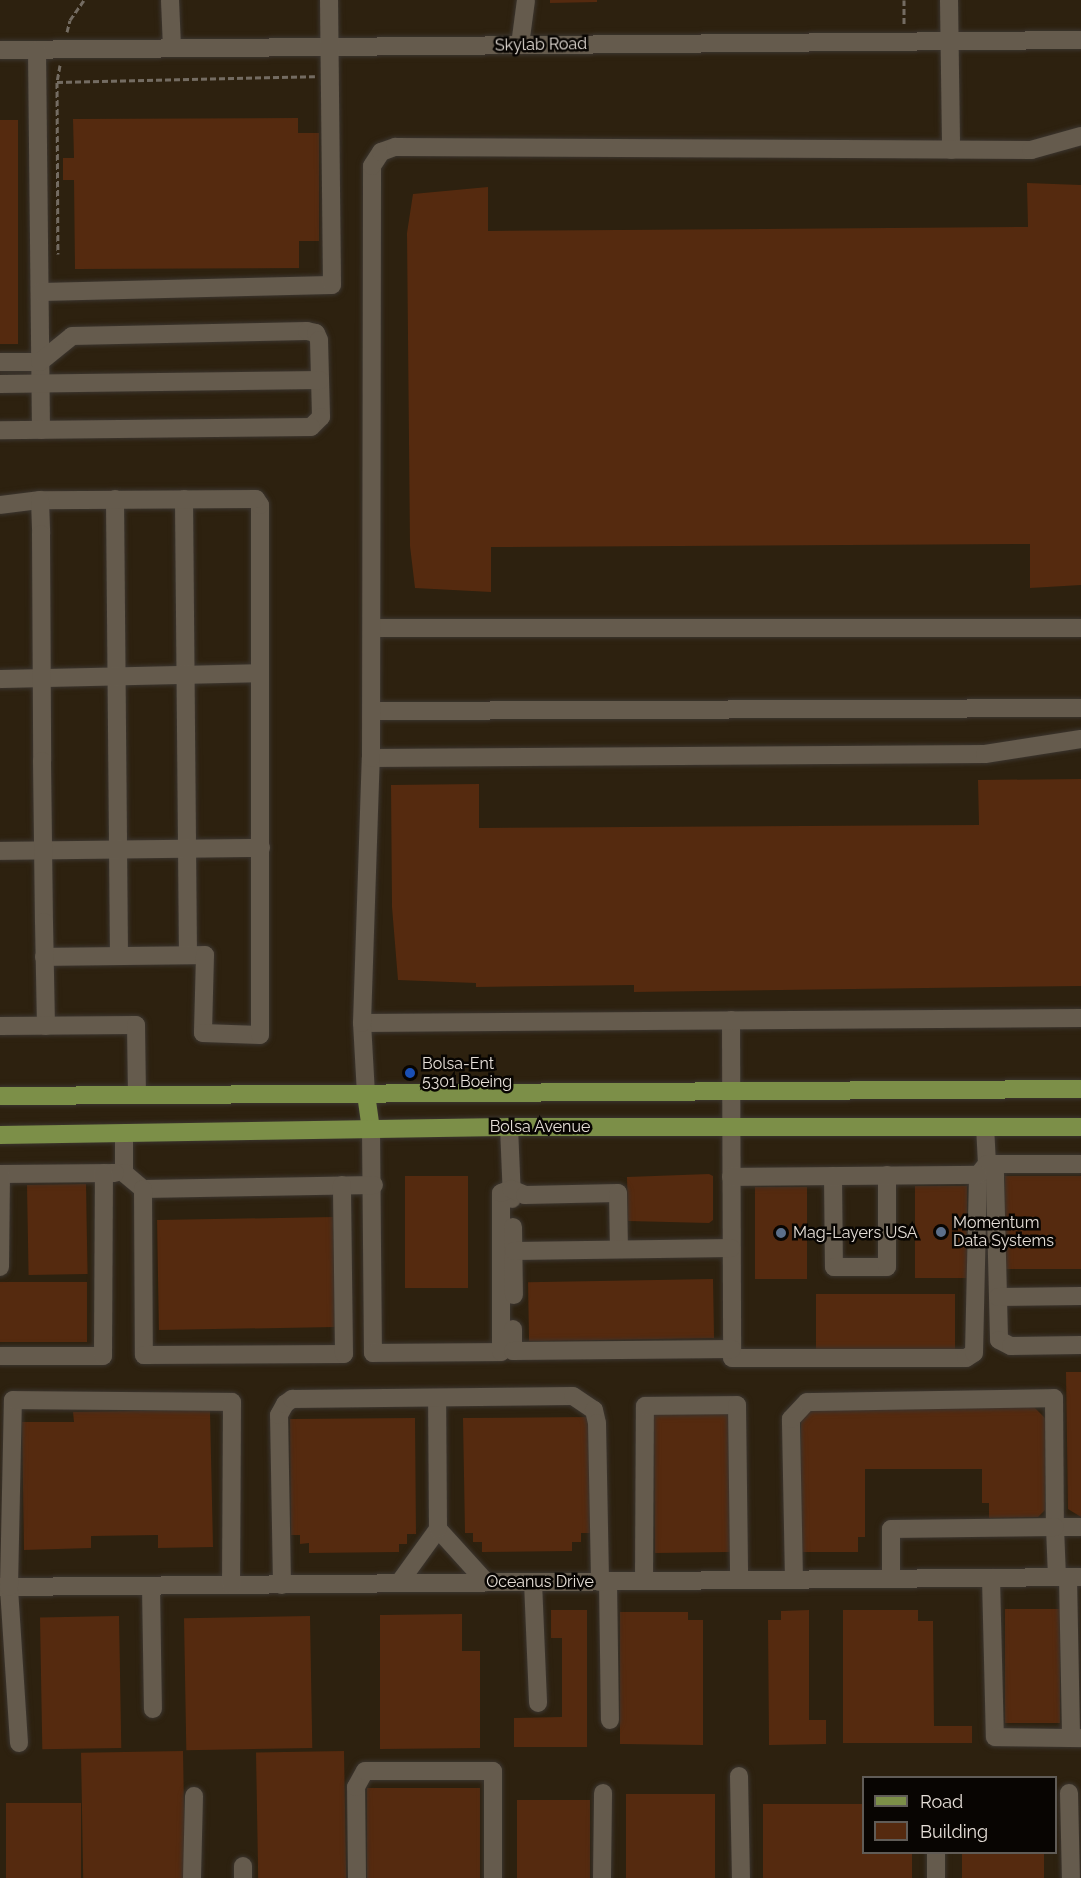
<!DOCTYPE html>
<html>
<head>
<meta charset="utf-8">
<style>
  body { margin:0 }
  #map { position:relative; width:1081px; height:1878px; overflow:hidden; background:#22190d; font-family:Raleway,sans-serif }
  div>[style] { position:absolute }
  .built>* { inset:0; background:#2d210f }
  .building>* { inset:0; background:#552a0f; transform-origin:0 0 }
  .path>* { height:3px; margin-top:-1.5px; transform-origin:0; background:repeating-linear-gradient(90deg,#746c62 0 6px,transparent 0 9px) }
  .roads { filter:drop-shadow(0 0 2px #3b352f) drop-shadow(0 0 2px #3b352f) }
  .minor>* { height:18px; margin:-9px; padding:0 9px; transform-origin:9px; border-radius:9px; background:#655b4d }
  .major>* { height:18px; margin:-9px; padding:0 9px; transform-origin:9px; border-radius:9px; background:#7c8f48 }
  .dots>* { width:16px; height:16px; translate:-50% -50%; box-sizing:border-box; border:3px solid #080502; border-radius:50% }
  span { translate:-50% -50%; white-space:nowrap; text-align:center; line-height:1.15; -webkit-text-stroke:5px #080502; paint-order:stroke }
  .street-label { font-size:16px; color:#e5ded7 }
  .poi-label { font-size:16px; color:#e5ded7 }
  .left { translate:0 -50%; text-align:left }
  .legend { position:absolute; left:862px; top:1776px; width:195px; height:78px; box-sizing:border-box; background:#080502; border:2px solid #605c57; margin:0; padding:8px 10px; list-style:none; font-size:18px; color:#e5ded7 }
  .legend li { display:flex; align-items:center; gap:12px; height:30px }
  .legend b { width:30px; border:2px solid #605c57 }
</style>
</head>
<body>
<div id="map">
  <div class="built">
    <div style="clip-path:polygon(evenodd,0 0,1081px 0,1081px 1878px,0 1878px,0 0,864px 1778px,1056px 1778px,1056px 1852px,864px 1852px,864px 1778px)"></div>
  </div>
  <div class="building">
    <div style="clip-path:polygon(550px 0,597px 0,597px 2px,550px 3px)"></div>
    <div style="clip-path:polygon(298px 118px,298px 133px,319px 133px,319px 241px,299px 241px,299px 268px,75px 269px,74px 180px,63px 180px,63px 158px,74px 158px,73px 119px)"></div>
    <div style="left:0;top:120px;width:18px;height:224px"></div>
    <div style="clip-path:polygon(1027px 183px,1081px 185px,1081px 585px,1030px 588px,1030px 544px,491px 547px,491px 592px,415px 588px,410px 546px,407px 233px,413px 194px,488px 187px,488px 231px,1028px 227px)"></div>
    <div style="clip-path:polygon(1081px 779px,1081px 986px,634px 992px,634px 985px,476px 987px,476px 983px,398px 980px,392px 907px,391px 785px,479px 784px,479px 828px,979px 825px,978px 780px)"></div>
    <div style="clip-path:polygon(709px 1174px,713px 1176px,713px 1220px,709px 1223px,628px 1221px,627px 1177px)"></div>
    <div style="left:405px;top:1176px;width:63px;height:112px"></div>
    <div style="left:1005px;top:1176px;width:76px;height:93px"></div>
    <div style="left:86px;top:1184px;width:90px;height:59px;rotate:89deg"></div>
    <div style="left:915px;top:1186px;width:52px;height:92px"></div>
    <div style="left:755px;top:1187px;width:52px;height:92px"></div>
    <div style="left:333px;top:1217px;width:110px;height:176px;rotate:89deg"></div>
    <div style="left:713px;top:1279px;width:59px;height:185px;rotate:89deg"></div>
    <div style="left:0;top:1282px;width:87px;height:60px"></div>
    <div style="left:955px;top:1294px;width:58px;height:139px;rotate:90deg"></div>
    <div style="clip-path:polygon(1066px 1372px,1081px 1372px,1081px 1517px,1068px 1509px)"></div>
    <div style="clip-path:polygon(662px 1406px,728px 1406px,730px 1552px,655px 1553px,654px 1416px)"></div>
    <div style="clip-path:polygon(1033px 1406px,1045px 1418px,1045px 1510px,1038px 1517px,989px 1518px,989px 1503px,982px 1503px,982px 1469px,865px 1469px,865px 1537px,858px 1537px,858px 1552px,801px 1552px,801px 1419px,812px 1408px)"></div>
    <div style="clip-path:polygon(210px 1410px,213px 1547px,158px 1548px,158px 1535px,91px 1536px,91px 1548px,24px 1550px,22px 1422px,74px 1422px,73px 1412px)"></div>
    <div style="clip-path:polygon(589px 1417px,590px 1533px,581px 1533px,581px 1542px,572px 1542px,572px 1551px,482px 1552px,482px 1542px,473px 1542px,473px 1533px,465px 1533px,463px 1418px)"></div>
    <div style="clip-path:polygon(415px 1418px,416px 1534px,407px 1534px,407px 1544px,399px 1544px,399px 1552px,309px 1553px,309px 1543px,300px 1544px,300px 1535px,291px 1535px,290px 1419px)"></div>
    <div style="left:1060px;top:1609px;width:114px;height:55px;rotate:90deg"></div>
    <div style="clip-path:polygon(551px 1610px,587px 1610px,587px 1747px,514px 1747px,514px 1718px,562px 1717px,562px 1638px,551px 1638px)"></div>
    <div style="clip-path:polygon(809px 1610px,809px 1720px,826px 1720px,826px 1744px,769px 1745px,768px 1620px,781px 1620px,781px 1611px)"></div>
    <div style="clip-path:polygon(843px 1610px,918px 1610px,918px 1621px,933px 1621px,934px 1726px,972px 1726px,972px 1743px,843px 1743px)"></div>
    <div style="clip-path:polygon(620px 1612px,688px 1612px,688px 1620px,703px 1620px,703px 1745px,620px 1744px)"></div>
    <div style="clip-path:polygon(462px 1614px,462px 1651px,480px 1651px,480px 1748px,380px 1749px,380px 1615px)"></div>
    <div style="left:119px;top:1616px;width:132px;height:79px;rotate:89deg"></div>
    <div style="left:310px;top:1616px;width:132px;height:126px;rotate:89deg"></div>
    <div style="left:183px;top:1751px;width:127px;height:102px;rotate:89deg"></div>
    <div style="left:344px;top:1751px;width:127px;height:88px;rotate:89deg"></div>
    <div style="left:367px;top:1788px;width:113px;height:90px"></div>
    <div style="left:626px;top:1794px;width:89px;height:84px"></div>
    <div style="left:517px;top:1800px;width:73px;height:78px"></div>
    <div style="left:81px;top:1803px;width:75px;height:75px;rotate:90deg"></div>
    <div style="clip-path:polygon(763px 1804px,864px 1804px,864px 1852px,912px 1852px,912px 1878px,763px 1878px)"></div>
    <div style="left:962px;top:1852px;width:82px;height:26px"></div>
  </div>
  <div class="path">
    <div style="left:904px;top:0;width:25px;rotate:90deg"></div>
    <div style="left:67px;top:32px;width:12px;rotate:-76deg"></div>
    <div style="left:70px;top:20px;width:24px;rotate:-55deg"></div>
    <div style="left:60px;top:65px;width:17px;rotate:100deg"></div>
    <div style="left:57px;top:82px;width:258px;rotate:-1.3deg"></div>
    <div style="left:57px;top:82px;width:172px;rotate:89.7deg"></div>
  </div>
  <div class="roads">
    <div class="minor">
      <div style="left:170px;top:0;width:48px;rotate:87.6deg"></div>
      <div style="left:949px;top:0;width:150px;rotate:89.2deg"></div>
      <div style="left:520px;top:45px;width:45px;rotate:-82.4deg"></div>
      <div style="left:0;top:50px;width:1081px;rotate:-0.53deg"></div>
      <div style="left:37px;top:50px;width:380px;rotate:89.4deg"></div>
      <div style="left:40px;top:292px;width:292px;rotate:-1.4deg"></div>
      <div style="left:332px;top:285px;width:285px;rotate:-90.6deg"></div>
      <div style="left:0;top:362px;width:40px"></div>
      <div style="left:40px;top:362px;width:41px;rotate:-39.1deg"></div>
      <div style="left:72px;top:336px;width:235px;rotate:-1.2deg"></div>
      <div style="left:307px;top:331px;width:9px;rotate:13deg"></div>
      <div style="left:316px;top:333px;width:8px;rotate:67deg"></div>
      <div style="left:319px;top:340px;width:77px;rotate:88.5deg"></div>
      <div style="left:321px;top:417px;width:14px;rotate:135deg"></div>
      <div style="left:311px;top:427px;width:311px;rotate:179.4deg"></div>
      <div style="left:0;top:384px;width:320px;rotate:-0.7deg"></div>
      <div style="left:115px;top:499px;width:457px;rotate:89.5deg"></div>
      <div style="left:184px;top:499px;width:456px;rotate:89.5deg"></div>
      <div style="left:0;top:505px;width:40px;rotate:-7.1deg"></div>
      <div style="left:372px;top:628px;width:709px"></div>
      <div style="left:0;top:679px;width:259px;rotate:-1.3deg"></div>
      <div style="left:372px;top:711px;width:709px;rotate:-0.24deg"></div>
      <div style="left:371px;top:758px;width:614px;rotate:-0.37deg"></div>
      <div style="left:985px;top:754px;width:97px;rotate:-8.9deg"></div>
      <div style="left:0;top:851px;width:261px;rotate:-0.7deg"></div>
      <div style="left:44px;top:957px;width:161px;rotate:-0.7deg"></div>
      <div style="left:205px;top:955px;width:78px;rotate:91.5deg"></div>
      <div style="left:203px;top:1033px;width:57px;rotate:2deg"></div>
      <div style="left:260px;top:1035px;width:530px;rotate:-90deg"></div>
      <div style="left:260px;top:505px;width:7px;rotate:-124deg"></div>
      <div style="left:256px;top:499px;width:216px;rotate:179.7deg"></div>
      <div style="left:40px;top:500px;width:34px;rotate:88deg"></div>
      <div style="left:41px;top:534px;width:227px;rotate:89.7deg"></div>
      <div style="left:42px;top:761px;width:161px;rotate:89.3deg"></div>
      <div style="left:44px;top:922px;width:104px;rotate:88.9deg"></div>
      <div style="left:731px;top:1020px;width:338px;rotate:89.8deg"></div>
      <div style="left:732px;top:1358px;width:234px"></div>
      <div style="left:966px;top:1358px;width:9px;rotate:-32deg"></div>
      <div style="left:974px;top:1353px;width:178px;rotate:-88.7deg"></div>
      <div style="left:978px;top:1175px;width:14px;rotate:-51deg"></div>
      <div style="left:987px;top:1164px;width:37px;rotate:-93deg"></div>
      <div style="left:362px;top:1023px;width:719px;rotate:-0.4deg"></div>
      <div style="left:0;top:1026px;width:136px;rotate:-0.4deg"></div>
      <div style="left:136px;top:1025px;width:70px;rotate:89.2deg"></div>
      <div style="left:366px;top:1094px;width:71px;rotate:-93.2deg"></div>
      <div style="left:362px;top:1023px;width:265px;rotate:-88.1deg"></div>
      <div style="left:371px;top:758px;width:592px;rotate:-89.9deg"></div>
      <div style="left:372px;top:166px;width:17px;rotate:-57deg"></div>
      <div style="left:381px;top:152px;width:15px;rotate:-20deg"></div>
      <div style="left:395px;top:147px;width:636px;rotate:0.27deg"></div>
      <div style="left:1031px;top:150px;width:52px;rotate:-15.6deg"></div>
      <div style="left:509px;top:1127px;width:72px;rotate:87.6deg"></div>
      <div style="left:371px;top:1129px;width:224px;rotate:89.5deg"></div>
      <div style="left:373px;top:1353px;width:128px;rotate:-0.4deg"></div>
      <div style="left:501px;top:1352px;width:159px;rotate:-90deg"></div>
      <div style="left:501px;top:1193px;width:11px;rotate:-22deg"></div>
      <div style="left:511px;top:1189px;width:15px;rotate:23deg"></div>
      <div style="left:525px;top:1195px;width:93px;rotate:-1.2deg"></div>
      <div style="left:618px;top:1193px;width:55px;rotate:89deg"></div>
      <div style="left:124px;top:1133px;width:40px;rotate:90deg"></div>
      <div style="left:124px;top:1173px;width:25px;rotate:40deg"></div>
      <div style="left:143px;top:1189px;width:231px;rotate:-1deg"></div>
      <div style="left:987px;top:1164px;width:14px;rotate:54deg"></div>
      <div style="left:995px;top:1175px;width:165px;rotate:88.6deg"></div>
      <div style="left:999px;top:1340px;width:13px;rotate:27deg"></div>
      <div style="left:1011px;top:1346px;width:70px;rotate:-0.8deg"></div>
      <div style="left:987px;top:1164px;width:94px"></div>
      <div style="left:0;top:1174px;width:115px;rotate:-0.5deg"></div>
      <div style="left:833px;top:1176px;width:91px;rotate:89.4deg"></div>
      <div style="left:834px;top:1267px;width:53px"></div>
      <div style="left:887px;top:1267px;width:92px;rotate:-90deg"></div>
      <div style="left:731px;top:1177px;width:247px;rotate:-0.5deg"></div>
      <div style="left:143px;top:1189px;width:166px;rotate:89.7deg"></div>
      <div style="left:144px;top:1355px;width:200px;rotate:-0.3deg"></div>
      <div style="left:344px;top:1354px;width:169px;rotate:-90.7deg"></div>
      <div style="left:513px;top:1227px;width:68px;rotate:89.2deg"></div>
      <div style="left:514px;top:1251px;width:217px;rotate:-0.8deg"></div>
      <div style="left:0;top:1267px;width:93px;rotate:-89.4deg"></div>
      <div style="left:998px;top:1297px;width:83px;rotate:-0.7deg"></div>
      <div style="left:513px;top:1329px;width:22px;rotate:90deg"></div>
      <div style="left:513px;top:1351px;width:219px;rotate:-0.5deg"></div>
      <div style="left:0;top:1356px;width:103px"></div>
      <div style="left:103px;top:1356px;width:183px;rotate:-89.7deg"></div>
      <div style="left:438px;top:1529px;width:72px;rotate:47.8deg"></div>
      <div style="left:1057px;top:1577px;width:50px;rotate:-92.3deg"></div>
      <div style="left:1055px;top:1527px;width:26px"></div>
      <div style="left:1068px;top:1577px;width:161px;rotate:88.9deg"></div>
      <div style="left:991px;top:1578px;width:159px;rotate:88.6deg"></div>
      <div style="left:995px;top:1737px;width:86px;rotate:0.7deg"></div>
      <div style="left:794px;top:1580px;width:161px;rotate:-91.1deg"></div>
      <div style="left:791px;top:1419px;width:23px;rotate:-47deg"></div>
      <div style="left:807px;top:1402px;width:247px;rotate:-0.9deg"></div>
      <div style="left:1054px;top:1398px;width:129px;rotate:89.6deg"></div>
      <div style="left:1055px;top:1527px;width:164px;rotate:179.3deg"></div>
      <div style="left:891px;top:1529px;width:50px;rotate:90deg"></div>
      <div style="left:608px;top:1581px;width:139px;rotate:89.2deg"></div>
      <div style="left:644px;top:1581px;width:175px;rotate:-89.7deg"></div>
      <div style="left:645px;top:1406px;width:92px;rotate:-0.6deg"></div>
      <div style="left:737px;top:1405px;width:175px;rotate:89.3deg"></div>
      <div style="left:533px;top:1582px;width:121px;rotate:87.6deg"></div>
      <div style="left:399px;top:1583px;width:67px;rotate:-54.2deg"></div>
      <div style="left:438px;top:1529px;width:131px;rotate:-90.4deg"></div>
      <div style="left:282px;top:1585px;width:170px;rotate:-91deg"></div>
      <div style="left:279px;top:1415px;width:13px;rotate:-61deg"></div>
      <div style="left:285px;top:1404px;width:9px;rotate:-36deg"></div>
      <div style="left:292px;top:1399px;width:281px;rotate:-0.6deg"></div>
      <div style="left:573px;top:1396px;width:25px;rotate:34deg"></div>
      <div style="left:594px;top:1410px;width:13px;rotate:77deg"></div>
      <div style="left:597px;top:1423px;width:159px;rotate:88.9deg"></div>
      <div style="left:151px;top:1586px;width:123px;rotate:89.1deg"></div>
      <div style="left:0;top:1587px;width:1081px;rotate:-0.53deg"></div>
      <div style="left:19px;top:1743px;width:156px;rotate:-93.7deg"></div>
      <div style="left:9px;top:1587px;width:187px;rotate:-88.8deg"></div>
      <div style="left:13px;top:1400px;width:219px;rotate:0.5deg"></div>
      <div style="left:232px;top:1402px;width:183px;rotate:90.3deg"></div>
      <div style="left:739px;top:1776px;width:102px;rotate:88.9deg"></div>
      <div style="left:1069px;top:1793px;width:85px;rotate:88.7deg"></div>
      <div style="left:936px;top:1852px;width:26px;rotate:90deg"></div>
      <div style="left:243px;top:1866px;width:12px;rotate:90deg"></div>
      <div style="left:192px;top:1878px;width:82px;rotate:-88.6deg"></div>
      <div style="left:357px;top:1878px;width:91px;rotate:-90.6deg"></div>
      <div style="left:356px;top:1787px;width:18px;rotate:-61deg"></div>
      <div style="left:365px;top:1771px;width:128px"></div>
      <div style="left:493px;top:1771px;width:107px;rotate:90deg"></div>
      <div style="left:602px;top:1878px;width:85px;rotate:-89.3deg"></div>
    </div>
    <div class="major">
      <div style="left:366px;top:1094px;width:35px;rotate:82deg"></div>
      <div style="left:0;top:1096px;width:1081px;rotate:-0.37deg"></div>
      <div style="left:0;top:1135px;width:509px;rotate:-0.9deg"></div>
      <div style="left:509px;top:1127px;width:572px"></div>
    </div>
  </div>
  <div class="dots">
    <div style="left:410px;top:1073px;background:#1a4fb4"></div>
    <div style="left:941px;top:1232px;background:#5c6f8a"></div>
    <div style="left:781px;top:1233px;background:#5c6f8a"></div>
  </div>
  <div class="street-label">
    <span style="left:541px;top:45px;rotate:-1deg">Skylab Road</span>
    <span style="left:540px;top:1127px">Bolsa Avenue</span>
    <span style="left:540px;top:1582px">Oceanus Drive</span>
  </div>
  <div class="poi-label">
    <span class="left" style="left:422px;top:1073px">Bolsa-Ent<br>5301 Boeing</span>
    <span class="left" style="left:953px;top:1232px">Momentum<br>Data Systems</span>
    <span class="left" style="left:793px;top:1233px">Mag-Layers USA</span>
  </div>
  <ul class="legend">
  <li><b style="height:8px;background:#7c8f48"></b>Road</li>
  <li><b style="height:16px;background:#552a0f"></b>Building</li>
  </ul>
</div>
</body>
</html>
